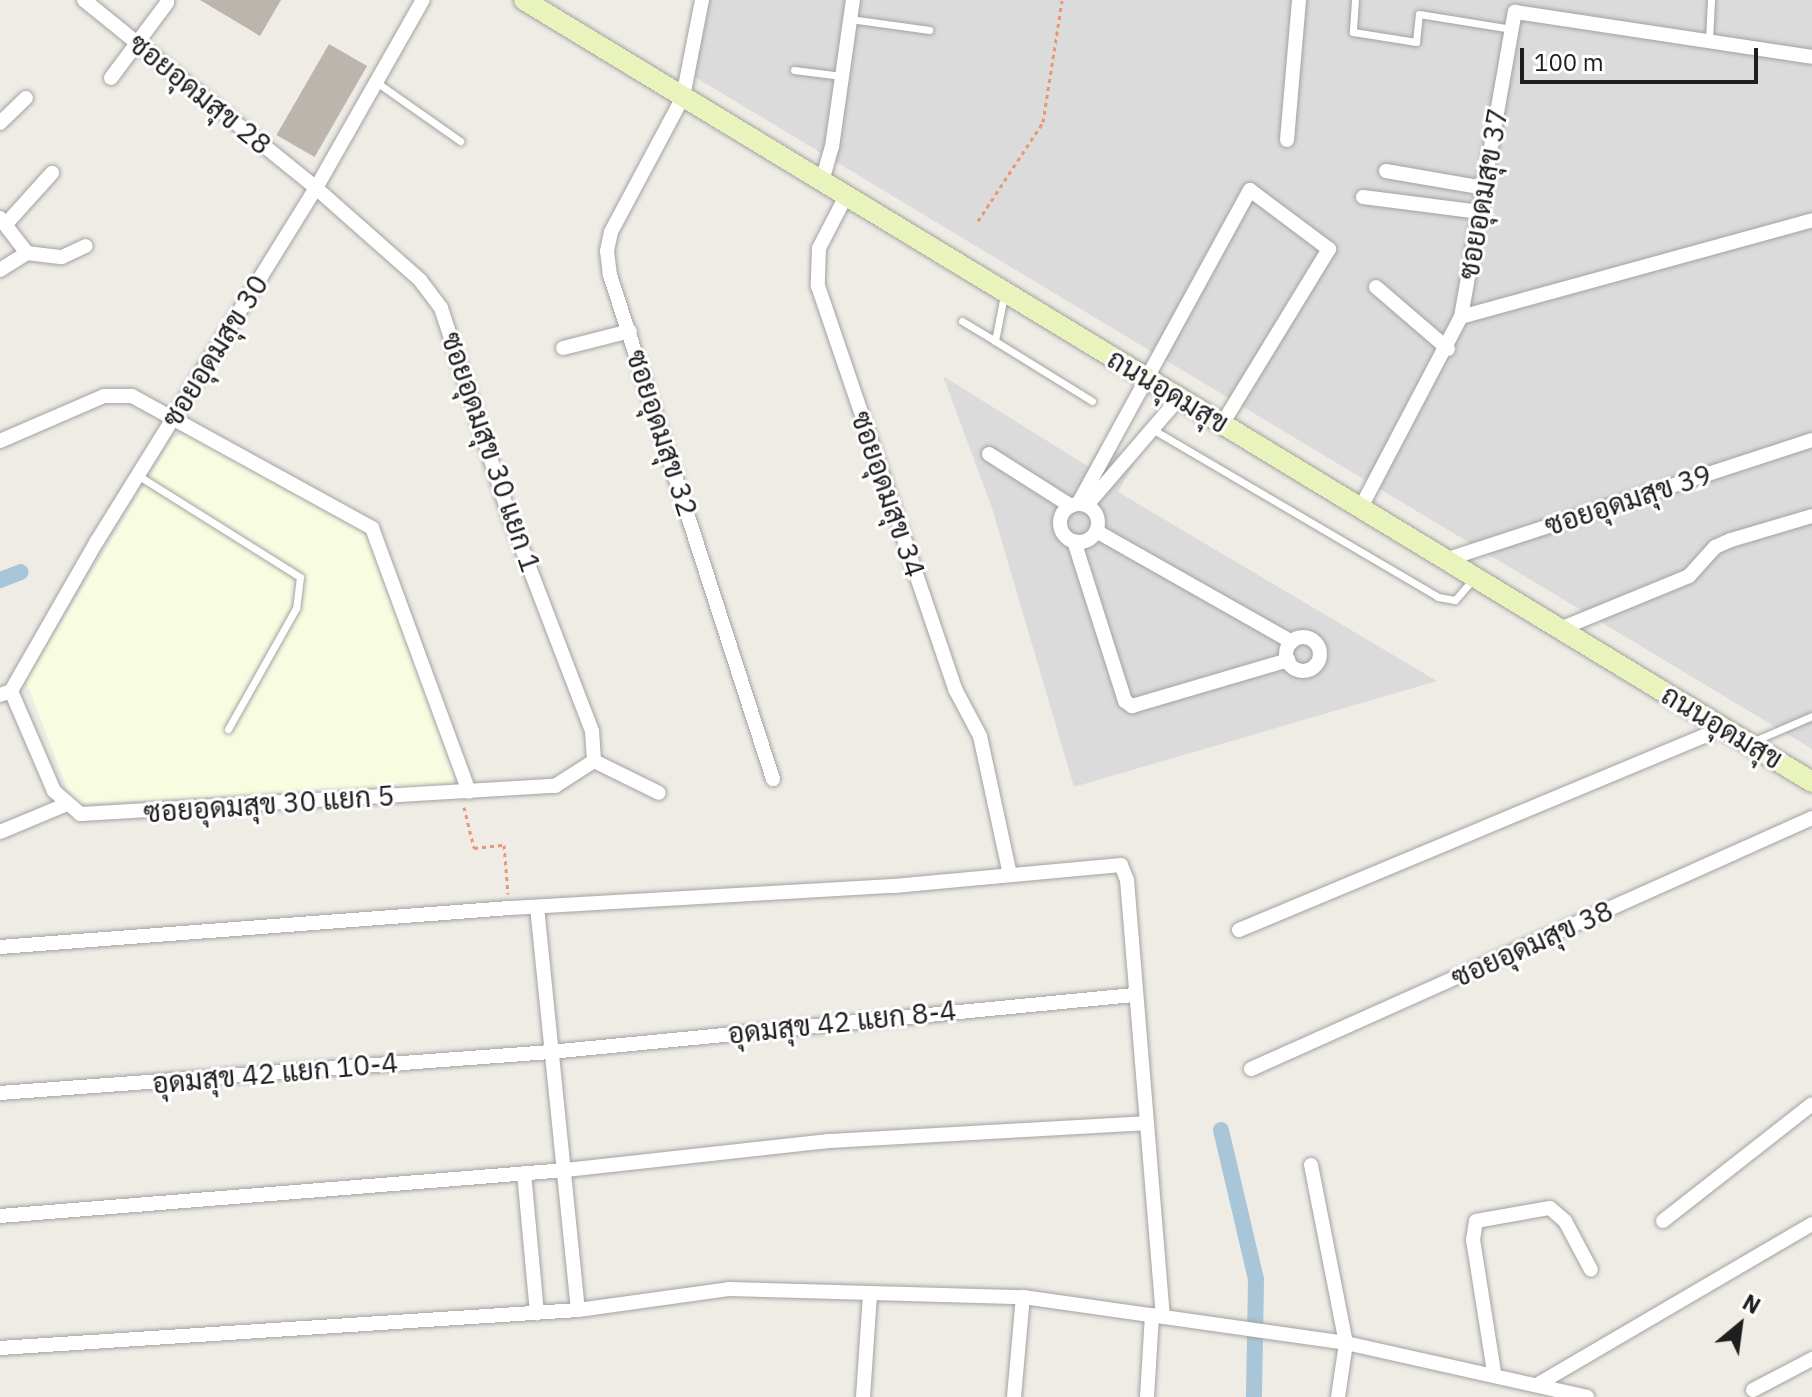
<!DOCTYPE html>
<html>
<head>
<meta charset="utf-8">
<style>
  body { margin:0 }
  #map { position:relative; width:1812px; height:1397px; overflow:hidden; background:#eeece5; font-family:"IBM Plex Sans",Sarabun,sans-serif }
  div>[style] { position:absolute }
  .residential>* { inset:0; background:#dcdbdb }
  .education>* { inset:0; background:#f8fce0 }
  .canal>* { height:16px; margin:-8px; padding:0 8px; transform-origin:8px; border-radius:8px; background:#a9c6d8 }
  .building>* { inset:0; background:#bbb5ae; transform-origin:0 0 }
  .path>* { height:3px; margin-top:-1.5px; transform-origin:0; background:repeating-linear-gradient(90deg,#ed9577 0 4px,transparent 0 8px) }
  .roads { filter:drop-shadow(0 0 2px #a2a2a2) drop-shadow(0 0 2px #a2a2a2) }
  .service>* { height:7px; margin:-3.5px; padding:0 3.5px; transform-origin:3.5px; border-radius:3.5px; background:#fff }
  .minor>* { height:14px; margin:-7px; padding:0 7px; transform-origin:7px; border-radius:7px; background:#fff }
  .minor>.ring { margin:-7px; padding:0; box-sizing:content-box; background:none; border:14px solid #fff; border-radius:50% }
  .secondary>* { height:20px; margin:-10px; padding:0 10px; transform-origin:10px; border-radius:10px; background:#e9f4bd }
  span { translate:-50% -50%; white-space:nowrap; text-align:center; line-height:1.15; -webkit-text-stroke:6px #fff; paint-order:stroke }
  .street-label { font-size:28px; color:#1e1e1e }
  .north { position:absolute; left:1700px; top:1285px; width:80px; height:80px; -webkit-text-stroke:6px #fff; paint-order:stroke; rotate:29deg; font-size:22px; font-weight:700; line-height:32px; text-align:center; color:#1e1e1e }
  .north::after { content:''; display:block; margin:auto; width:28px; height:36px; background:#1e1e1e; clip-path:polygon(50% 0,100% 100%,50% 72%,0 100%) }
  .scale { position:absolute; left:1520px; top:48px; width:238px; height:36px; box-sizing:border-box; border:4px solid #1e1e1e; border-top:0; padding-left:10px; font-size:24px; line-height:28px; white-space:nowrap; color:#1e1e1e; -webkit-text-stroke:6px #fff; paint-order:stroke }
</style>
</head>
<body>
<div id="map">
  <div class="residential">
    <div style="clip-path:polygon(708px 0,1812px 0,1812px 749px,690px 74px)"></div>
    <div style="clip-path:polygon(943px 376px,1089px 467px,1102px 444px,1135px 462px,1118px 492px,1437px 681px,1074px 787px,992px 508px)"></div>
  </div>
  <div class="education">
    <div style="clip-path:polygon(188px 432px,369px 533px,456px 771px,451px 786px,73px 804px,26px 681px,173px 438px)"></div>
  </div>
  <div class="canal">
    <div style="left:0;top:580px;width:22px;rotate:-21deg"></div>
    <div style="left:1221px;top:1130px;width:153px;rotate:76.8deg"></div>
    <div style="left:1256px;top:1279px;width:118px;rotate:91deg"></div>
  </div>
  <div class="building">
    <div style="clip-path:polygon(200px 0,281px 0,260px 36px)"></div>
    <div style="left:329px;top:44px;width:44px;height:105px;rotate:30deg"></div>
  </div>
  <div class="path">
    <div style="left:978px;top:221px;width:118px;rotate:-56.7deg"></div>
    <div style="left:1043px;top:122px;width:123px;rotate:-81.1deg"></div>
    <div style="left:464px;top:807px;width:42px;rotate:76.3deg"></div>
    <div style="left:474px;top:848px;width:30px;rotate:-6deg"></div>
    <div style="left:504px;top:845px;width:49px;rotate:85.3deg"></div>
  </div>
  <div class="roads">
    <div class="service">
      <div style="left:1355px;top:0;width:32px;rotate:94deg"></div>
      <div style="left:1353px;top:32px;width:64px;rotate:9deg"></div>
      <div style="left:1416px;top:42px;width:28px;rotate:-84deg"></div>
      <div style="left:1419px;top:14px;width:94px;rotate:9.2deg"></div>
      <div style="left:850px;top:19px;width:80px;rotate:7.9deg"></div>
      <div style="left:1709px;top:41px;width:41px;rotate:-87.2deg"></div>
      <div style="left:794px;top:70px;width:48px;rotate:7.1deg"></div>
      <div style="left:376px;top:82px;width:103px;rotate:35.1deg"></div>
      <div style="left:1004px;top:295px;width:47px;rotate:101.1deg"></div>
      <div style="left:995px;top:341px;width:114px;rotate:31.7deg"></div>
      <div style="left:962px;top:321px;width:39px;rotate:31deg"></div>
      <div style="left:1152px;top:429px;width:332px;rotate:30.4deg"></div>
      <div style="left:1438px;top:597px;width:17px;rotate:10deg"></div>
      <div style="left:1455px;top:600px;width:29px;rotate:-49deg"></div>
      <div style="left:139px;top:476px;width:190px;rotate:32.1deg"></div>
      <div style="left:300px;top:577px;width:31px;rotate:97deg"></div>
      <div style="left:296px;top:608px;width:139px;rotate:119.3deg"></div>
      <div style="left:1754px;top:741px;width:63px;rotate:-23.3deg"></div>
    </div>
    <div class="minor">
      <div style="left:84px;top:0;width:299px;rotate:39deg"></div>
      <div style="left:316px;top:188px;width:139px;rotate:41.5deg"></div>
      <div style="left:420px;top:280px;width:35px;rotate:53deg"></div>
      <div style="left:441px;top:308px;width:215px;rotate:71.8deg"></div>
      <div style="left:508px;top:512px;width:235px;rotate:69deg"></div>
      <div style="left:592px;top:731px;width:30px;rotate:86deg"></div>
      <div style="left:702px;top:0;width:99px;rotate:101.1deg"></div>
      <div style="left:683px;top:97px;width:153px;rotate:118.1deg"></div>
      <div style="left:611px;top:232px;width:19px;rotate:102deg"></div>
      <div style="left:607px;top:251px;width:24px;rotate:83deg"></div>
      <div style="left:610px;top:275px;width:530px;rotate:72.08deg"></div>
      <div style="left:111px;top:78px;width:94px;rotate:-53.3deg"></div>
      <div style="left:0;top:123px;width:36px;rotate:-44deg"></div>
      <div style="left:1287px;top:140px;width:141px;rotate:-85.1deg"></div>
      <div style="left:1386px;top:171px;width:99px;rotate:9.8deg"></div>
      <div style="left:822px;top:181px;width:35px;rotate:-74deg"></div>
      <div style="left:832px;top:147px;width:148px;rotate:-81.9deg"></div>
      <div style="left:846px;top:196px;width:59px;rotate:117.4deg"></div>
      <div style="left:819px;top:248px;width:38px;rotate:92deg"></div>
      <div style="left:818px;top:286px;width:426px;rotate:71.2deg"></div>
      <div style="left:955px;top:689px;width:53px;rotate:62deg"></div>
      <div style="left:980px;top:736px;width:142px;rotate:77.8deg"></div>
      <div style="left:1363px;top:197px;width:118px;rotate:7.3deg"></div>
      <div style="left:0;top:218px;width:44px;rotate:52.4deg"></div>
      <div style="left:27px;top:253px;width:32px;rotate:148deg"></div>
      <div style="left:6px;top:224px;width:69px;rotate:-48deg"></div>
      <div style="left:27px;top:253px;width:35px;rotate:7deg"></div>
      <div style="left:62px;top:257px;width:26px;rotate:-25deg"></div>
      <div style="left:1376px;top:287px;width:95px;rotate:40.7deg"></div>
      <div style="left:1461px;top:317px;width:364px;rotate:-15.4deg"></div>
      <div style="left:563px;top:348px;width:69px;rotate:-14.2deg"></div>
      <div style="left:0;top:441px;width:113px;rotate:-23.4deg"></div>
      <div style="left:104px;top:396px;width:28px"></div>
      <div style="left:132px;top:396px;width:274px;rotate:28.8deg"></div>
      <div style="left:372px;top:528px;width:281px;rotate:69.8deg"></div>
      <div style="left:989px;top:454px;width:97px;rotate:32.4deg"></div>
      <div style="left:1078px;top:504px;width:358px;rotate:-61.3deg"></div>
      <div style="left:1250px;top:190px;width:99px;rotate:36.8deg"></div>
      <div style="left:1329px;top:249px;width:205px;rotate:121.4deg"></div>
      <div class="ring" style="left:1060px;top:504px;width:24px;height:24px"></div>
      <div style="left:1087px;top:505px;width:141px;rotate:-49.3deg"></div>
      <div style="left:1360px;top:509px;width:217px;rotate:-62.3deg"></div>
      <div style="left:1461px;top:317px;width:310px;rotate:-80deg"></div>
      <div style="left:1515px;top:12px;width:300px;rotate:8.6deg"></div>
      <div style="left:1096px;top:531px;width:225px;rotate:29.5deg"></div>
      <div style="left:1074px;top:541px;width:168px;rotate:72.3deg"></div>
      <div style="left:1125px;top:701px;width:9px;rotate:36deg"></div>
      <div style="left:1132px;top:706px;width:163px;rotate:-16.4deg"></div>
      <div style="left:1445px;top:560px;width:386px;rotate:-18.1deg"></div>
      <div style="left:1560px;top:629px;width:139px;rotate:-22.3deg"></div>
      <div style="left:1689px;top:576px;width:39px;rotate:-48deg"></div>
      <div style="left:1715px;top:547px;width:17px;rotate:-24deg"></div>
      <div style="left:1731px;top:540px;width:84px;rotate:-16.5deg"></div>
      <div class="ring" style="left:1286px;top:637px;width:20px;height:20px"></div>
      <div style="left:11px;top:691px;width:109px;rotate:66.7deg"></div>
      <div style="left:54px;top:791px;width:35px;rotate:41deg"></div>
      <div style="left:80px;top:814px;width:476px;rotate:-3.4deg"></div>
      <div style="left:555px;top:786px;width:46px;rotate:-32.7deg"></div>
      <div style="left:0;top:695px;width:12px;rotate:-20deg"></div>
      <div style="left:11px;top:691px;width:173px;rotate:-60.2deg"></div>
      <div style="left:97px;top:541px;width:415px;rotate:-58.2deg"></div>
      <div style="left:316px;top:188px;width:216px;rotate:-60.4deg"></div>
      <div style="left:594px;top:761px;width:72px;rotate:26.2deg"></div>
      <div style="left:0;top:832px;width:70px;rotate:-22.6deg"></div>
      <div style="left:537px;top:907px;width:405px;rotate:84.2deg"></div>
      <div style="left:1239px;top:930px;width:524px;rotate:-22.65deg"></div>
      <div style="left:0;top:947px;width:510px;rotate:-4.38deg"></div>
      <div style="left:509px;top:908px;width:386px;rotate:-3.3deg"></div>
      <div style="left:894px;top:886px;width:228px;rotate:-5.3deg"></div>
      <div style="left:1121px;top:865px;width:16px;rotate:68deg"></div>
      <div style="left:1127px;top:880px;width:435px;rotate:85.3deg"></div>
      <div style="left:1251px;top:1069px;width:615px;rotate:-24.1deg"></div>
      <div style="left:0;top:1093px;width:552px;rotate:-4.26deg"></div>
      <div style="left:550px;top:1052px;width:586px;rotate:-5.58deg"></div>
      <div style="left:1311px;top:1165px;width:181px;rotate:78.9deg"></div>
      <div style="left:1346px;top:1343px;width:55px;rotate:98.4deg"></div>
      <div style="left:524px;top:1173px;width:141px;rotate:84.7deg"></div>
      <div style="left:0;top:1216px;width:568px;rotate:-4.65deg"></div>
      <div style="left:566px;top:1170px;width:264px;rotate:-6.3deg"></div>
      <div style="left:828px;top:1141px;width:319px;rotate:-3.2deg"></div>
      <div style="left:1663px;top:1221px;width:189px;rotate:-38.1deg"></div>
      <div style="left:0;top:1348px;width:579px;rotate:-3.76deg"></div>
      <div style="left:578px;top:1310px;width:152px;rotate:-7.9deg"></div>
      <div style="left:729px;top:1289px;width:294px;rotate:1.6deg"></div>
      <div style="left:1023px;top:1297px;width:326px;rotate:8.1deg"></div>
      <div style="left:1346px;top:1343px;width:247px;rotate:12.6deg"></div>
      <div style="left:1494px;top:1372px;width:134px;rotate:-99deg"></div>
      <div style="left:1473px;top:1240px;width:19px;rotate:-81deg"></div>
      <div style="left:1476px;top:1221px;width:75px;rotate:-10deg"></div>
      <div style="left:1550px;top:1208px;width:20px;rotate:41deg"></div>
      <div style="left:1565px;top:1221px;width:55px;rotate:62deg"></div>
      <div style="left:1540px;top:1383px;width:315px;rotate:-30.3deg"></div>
      <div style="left:1753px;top:1390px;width:67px;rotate:-27.7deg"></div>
      <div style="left:863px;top:1397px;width:102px;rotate:-86.1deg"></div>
      <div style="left:1014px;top:1397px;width:100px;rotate:-84.9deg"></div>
      <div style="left:1147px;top:1397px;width:82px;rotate:-86.5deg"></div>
    </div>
    <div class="secondary">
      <div style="left:524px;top:0;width:1507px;rotate:31.26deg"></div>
    </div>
  </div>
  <div class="street-label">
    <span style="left:200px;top:94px;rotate:39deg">ซอยอุดมสุข 28</span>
    <span style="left:1483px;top:194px;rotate:-80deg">ซอยอุดมสุข 37</span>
    <span style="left:215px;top:351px;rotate:-58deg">ซอยอุดมสุข 30</span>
    <span style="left:1168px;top:391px;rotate:31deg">ถนนอุดมสุข</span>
    <span style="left:662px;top:433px;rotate:72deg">ซอยอุดมสุข 32</span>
    <span style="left:491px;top:452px;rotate:71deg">ซอยอุดมสุข 30 แยก 1</span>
    <span style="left:888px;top:494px;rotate:71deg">ซอยอุดมสุข 34</span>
    <span style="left:1628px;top:500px;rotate:-18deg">ซอยอุดมสุข 39</span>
    <span style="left:1722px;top:727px;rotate:31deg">ถนนอุดมสุข</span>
    <span style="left:269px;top:804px;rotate:-4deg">ซอยอุดมสุข 30 แยก 5</span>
    <span style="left:1532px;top:944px;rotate:-24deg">ซอยอุดมสุข 38</span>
    <span style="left:842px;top:1022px;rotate:-6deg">อุดมสุข 42 แยก 8-4</span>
    <span style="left:275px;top:1073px;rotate:-5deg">อุดมสุข 42 แยก 10-4</span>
  </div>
  <div class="north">N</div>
  <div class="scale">100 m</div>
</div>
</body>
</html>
